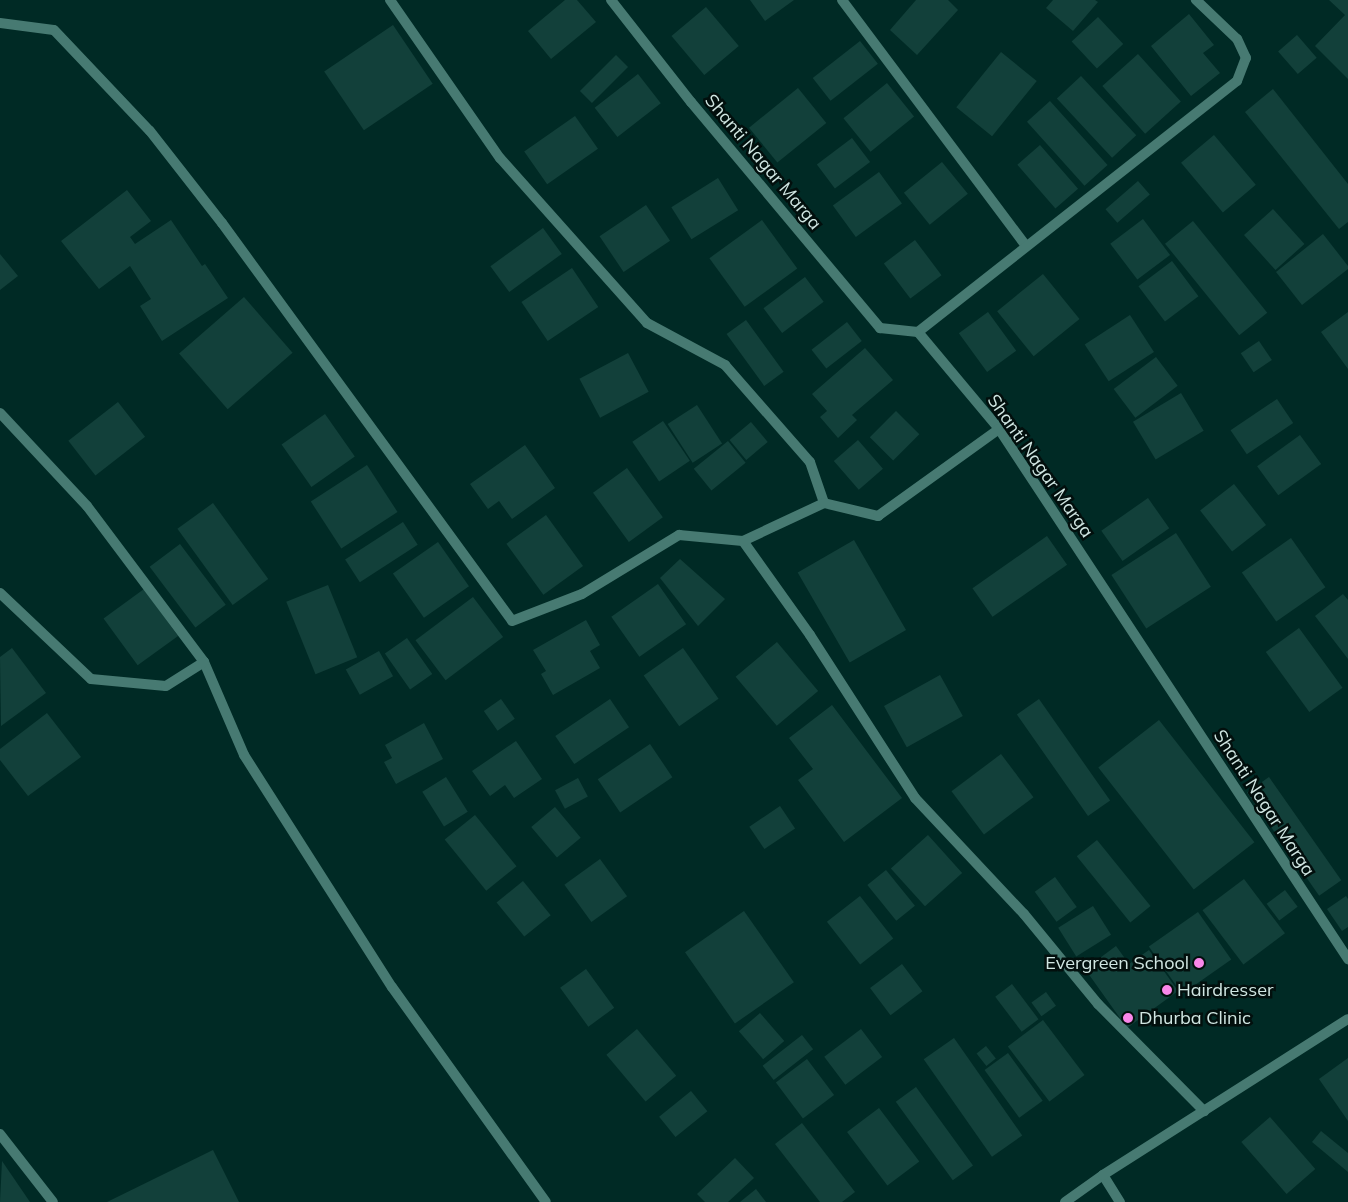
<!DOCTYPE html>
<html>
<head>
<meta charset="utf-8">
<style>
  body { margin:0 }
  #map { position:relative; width:1348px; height:1202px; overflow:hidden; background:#002a25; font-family:Mulish,sans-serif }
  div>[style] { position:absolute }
  .building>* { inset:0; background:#12403a; transform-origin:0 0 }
  .street>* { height:10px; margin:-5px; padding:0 5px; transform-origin:5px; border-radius:5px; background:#477a72 }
  .dots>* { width:14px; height:14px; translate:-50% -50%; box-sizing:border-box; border:2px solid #020f0d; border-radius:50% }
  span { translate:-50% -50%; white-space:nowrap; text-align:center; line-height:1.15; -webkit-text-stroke:5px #020f0d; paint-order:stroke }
  .street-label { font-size:18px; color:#d0e6e2 }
  .poi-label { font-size:18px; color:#d0e6e2 }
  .right { translate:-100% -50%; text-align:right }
  .left { translate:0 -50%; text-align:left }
</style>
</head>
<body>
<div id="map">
  <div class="building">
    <div style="clip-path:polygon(565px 0,577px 0,596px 22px,551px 59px,528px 31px)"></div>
    <div style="clip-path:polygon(750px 0,794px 0,765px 21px)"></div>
    <div style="clip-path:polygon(916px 0,948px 0,958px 10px,917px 55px,890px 30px)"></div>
    <div style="clip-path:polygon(1053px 0,1095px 0,1098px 2px,1073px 31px,1046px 8px)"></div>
    <div style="clip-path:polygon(1329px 0,1348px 0,1348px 79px,1315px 46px,1345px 15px)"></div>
    <div style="left:706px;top:7px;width:51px;height:45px;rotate:50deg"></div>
    <div style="clip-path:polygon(1189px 14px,1214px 45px,1203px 53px,1220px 73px,1191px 96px,1151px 46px)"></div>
    <div style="left:1098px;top:17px;width:37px;height:36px;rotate:47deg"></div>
    <div style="left:393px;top:25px;width:71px;height:83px;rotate:56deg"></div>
    <div style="left:1297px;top:35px;width:30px;height:25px;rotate:49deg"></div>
    <div style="left:860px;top:41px;width:29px;height:60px;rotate:52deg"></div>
    <div style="left:1001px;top:52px;width:46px;height:71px;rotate:39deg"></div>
    <div style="left:1138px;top:54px;width:64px;height:48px;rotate:48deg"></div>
    <div style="left:616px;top:55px;width:17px;height:51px;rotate:45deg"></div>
    <div style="left:638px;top:74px;width:37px;height:55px;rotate:52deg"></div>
    <div style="left:1081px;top:76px;width:81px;height:33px;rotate:47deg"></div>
    <div style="left:887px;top:83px;width:43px;height:56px;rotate:51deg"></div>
    <div style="left:798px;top:88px;width:45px;height:63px;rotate:51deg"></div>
    <div style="clip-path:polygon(1273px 89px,1348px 184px,1348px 222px,1339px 229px,1245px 112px)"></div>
    <div style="left:1050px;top:101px;width:86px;height:31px;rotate:48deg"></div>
    <div style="left:575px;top:116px;width:40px;height:62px;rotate:55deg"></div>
    <div style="left:1214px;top:135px;width:65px;height:43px;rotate:50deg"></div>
    <div style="left:852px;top:138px;width:30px;height:44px;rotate:53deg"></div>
    <div style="left:1040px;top:145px;width:58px;height:30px;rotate:49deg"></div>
    <div style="left:942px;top:162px;width:41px;height:49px;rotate:51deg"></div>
    <div style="left:879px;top:172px;width:39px;height:57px;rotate:54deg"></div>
    <div style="left:718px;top:178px;width:38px;height:55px;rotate:58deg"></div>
    <div style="left:1138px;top:181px;width:18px;height:43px;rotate:49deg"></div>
    <div style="clip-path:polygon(127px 190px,151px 221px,130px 237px,135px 244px,171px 220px,202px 266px,205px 264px,228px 298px,162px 341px,140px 306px,151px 299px,130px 266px,99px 289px,61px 241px)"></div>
    <div style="left:646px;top:205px;width:43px;height:56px;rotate:56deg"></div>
    <div style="left:1273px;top:209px;width:47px;height:39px;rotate:48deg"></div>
    <div style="left:1143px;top:219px;width:45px;height:41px;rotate:53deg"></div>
    <div style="left:762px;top:220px;width:60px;height:65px;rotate:54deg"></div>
    <div style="left:1193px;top:221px;width:118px;height:36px;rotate:51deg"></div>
    <div style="left:543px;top:228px;width:32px;height:65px;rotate:54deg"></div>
    <div style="clip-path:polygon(1323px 234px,1348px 266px,1348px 269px,1302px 305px,1276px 272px)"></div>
    <div style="left:915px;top:240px;width:44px;height:39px;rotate:53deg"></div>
    <div style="clip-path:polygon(0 254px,18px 276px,0 290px)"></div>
    <div style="left:1172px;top:261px;width:44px;height:42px;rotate:53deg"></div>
    <div style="left:572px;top:268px;width:47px;height:61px;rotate:56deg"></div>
    <div style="left:1043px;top:274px;width:58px;height:59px;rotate:51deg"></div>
    <div style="left:805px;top:277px;width:31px;height:52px;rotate:53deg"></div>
    <div style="left:244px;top:297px;width:74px;height:86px;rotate:49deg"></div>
    <div style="left:988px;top:312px;width:48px;height:36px;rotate:54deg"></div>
    <div style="clip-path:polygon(1348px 312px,1348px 369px,1321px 332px)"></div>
    <div style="left:1130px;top:315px;width:44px;height:54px;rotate:57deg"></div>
    <div style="left:746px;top:320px;width:64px;height:24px;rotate:54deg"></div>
    <div style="left:847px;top:322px;width:24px;height:45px;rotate:52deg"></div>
    <div style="left:1259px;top:341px;width:23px;height:22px;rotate:56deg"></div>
    <div style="clip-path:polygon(865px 348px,893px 380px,852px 415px,857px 420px,838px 438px,820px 417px,827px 411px,812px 394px)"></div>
    <div style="left:628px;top:353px;width:44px;height:55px;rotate:62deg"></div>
    <div style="left:1156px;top:357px;width:36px;height:53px;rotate:53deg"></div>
    <div style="left:1181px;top:393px;width:44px;height:56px;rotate:59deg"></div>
    <div style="left:1277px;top:399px;width:29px;height:56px;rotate:56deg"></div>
    <div style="left:118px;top:402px;width:44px;height:63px;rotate:52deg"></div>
    <div style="left:697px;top:405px;width:46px;height:35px;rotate:57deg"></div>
    <div style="left:896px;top:411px;width:33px;height:37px;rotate:45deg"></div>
    <div style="left:325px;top:414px;width:52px;height:53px;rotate:55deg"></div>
    <div style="left:663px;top:421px;width:48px;height:37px;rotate:56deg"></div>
    <div style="left:751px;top:422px;width:26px;height:28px;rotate:50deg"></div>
    <div style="left:1300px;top:435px;width:36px;height:53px;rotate:54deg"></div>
    <div style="left:858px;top:440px;width:38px;height:32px;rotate:49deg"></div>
    <div style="left:728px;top:441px;width:28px;height:44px;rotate:51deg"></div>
    <div style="clip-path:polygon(525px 445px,555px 488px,512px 519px,499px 501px,488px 509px,470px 484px)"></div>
    <div style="left:367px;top:465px;width:56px;height:67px;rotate:57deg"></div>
    <div style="left:627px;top:468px;width:61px;height:42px;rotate:54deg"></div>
    <div style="left:1234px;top:484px;width:52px;height:43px;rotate:52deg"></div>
    <div style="left:1148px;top:498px;width:37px;height:57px;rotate:55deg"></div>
    <div style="left:213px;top:503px;width:94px;height:44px;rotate:54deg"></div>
    <div style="left:546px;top:515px;width:63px;height:49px;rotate:54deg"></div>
    <div style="left:403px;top:522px;width:27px;height:69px;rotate:57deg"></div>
    <div style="left:1176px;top:533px;width:64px;height:77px;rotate:57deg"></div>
    <div style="left:1047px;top:536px;width:35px;height:91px;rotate:55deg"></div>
    <div style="left:1291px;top:538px;width:60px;height:60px;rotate:55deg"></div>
    <div style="left:854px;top:540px;width:104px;height:65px;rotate:60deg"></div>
    <div style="left:438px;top:542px;width:54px;height:55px;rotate:55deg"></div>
    <div style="left:180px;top:544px;width:76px;height:38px;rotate:53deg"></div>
    <div style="clip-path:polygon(680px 559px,725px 599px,698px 626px,660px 578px)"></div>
    <div style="left:658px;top:584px;width:49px;height:57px;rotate:55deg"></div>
    <div style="left:328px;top:585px;width:78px;height:45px;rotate:68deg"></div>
    <div style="left:144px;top:589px;width:58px;height:50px;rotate:54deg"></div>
    <div style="clip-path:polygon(1343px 594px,1348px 600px,1348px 659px,1315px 616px)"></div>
    <div style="left:473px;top:597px;width:50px;height:72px;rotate:53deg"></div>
    <div style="clip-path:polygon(586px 620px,600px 645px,590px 651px,600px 668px,553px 695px,541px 674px,546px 671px,533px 650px)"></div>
    <div style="left:1299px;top:628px;width:74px;height:41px;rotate:54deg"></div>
    <div style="left:407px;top:638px;width:44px;height:27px;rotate:55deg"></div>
    <div style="left:777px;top:642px;width:64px;height:54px;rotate:50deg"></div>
    <div style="clip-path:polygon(12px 648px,46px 693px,1px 726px,0 657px)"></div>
    <div style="left:683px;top:648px;width:62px;height:48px;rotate:55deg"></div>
    <div style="left:379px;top:651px;width:29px;height:38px;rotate:61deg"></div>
    <div style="left:940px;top:675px;width:47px;height:64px;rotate:61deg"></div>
    <div style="left:501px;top:699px;width:24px;height:21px;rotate:55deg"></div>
    <div style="left:610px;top:699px;width:34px;height:66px;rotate:56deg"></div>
    <div style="left:1039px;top:699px;width:124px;height:27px;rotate:55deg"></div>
    <div style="clip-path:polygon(832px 705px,902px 798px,844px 842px,798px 780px,813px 769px,789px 738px)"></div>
    <div style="clip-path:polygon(47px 713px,81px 757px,28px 796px,0 760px,0 749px)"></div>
    <div style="left:1159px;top:720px;width:155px;height:77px;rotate:52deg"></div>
    <div style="clip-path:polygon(424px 723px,443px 759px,396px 784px,384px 762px,392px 758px,385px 745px)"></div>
    <div style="clip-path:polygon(516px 741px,542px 779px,514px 798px,505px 785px,490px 796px,472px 771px)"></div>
    <div style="left:650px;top:744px;width:40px;height:63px;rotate:56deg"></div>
    <div style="left:1001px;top:754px;width:54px;height:62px;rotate:53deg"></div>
    <div style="left:446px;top:777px;width:41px;height:28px;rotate:58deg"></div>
    <div style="left:1269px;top:777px;width:126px;height:27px;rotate:55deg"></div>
    <div style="left:578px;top:778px;width:21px;height:26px;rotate:62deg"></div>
    <div style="left:780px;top:806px;width:27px;height:37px;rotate:56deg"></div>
    <div style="left:555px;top:807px;width:40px;height:31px;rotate:50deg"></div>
    <div style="left:475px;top:815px;width:66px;height:39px;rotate:51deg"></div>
    <div style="left:928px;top:835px;width:51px;height:50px;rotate:48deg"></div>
    <div style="left:1097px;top:840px;width:85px;height:26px;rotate:51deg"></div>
    <div style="left:600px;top:859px;width:46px;height:44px;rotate:54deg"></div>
    <div style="left:886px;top:870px;width:46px;height:24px;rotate:51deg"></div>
    <div style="left:1055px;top:877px;width:37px;height:25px;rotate:54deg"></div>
    <div style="left:1244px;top:879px;width:68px;height:52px;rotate:53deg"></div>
    <div style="left:523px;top:881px;width:44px;height:34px;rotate:51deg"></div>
    <div style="left:1285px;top:890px;width:21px;height:23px;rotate:53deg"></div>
    <div style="left:860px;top:896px;width:54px;height:42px;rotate:52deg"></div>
    <div style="clip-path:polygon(1346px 896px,1348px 899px,1348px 927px,1342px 931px,1327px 909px)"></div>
    <div style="left:1093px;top:906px;width:34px;height:41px;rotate:58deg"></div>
    <div style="left:744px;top:911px;width:87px;height:72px;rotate:55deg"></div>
    <div style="left:1198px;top:912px;width:58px;height:60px;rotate:55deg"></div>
    <div style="clip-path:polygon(1116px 946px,1129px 964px,1149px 950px,1178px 991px,1127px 1028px,1085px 969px)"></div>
    <div style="left:902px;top:964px;width:34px;height:40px;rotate:53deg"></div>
    <div style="left:586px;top:969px;width:48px;height:32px;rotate:54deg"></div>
    <div style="left:1012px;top:984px;width:44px;height:21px;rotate:53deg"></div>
    <div style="left:1046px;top:992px;width:17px;height:18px;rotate:54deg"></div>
    <div style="left:760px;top:1013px;width:37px;height:28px;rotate:49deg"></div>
    <div style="left:1043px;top:1020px;width:69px;height:44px;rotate:53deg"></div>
    <div style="left:637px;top:1029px;width:61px;height:40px;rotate:50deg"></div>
    <div style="left:861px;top:1029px;width:35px;height:46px;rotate:53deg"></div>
    <div style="left:802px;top:1035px;width:18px;height:50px;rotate:52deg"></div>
    <div style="left:954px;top:1038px;width:119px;height:37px;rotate:55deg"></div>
    <div style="left:986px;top:1046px;width:16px;height:12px;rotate:52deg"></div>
    <div style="left:1008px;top:1053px;width:59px;height:29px;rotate:54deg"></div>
    <div style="clip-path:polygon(1348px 1058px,1348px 1121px,1319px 1079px)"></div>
    <div style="left:807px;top:1059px;width:45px;height:39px;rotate:53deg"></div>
    <div style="left:916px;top:1087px;width:97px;height:25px;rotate:54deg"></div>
    <div style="left:691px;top:1091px;width:26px;height:41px;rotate:51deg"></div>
    <div style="left:879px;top:1108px;width:67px;height:40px;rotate:53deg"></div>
    <div style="left:1270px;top:1117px;width:69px;height:38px;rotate:49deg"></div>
    <div style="clip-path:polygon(802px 1123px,855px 1192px,842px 1202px,820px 1202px,775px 1144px)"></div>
    <div style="clip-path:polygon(1321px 1131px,1348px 1153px,1348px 1172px,1312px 1142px)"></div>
    <div style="clip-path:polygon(213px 1150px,239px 1202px,107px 1202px)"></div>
    <div style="clip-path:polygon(735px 1158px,754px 1178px,728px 1202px,705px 1202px,697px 1194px)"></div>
    <div style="clip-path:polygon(2px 1161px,30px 1202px,0 1202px)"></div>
    <div style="clip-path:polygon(756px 1189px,766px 1202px,740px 1202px)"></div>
  </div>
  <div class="street">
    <div style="left:390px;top:0;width:193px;rotate:55.2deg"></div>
    <div style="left:500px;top:158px;width:221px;rotate:48.3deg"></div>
    <div style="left:647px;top:323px;width:89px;rotate:28.3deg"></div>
    <div style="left:725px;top:365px;width:129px;rotate:48.8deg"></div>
    <div style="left:810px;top:462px;width:43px;rotate:71.1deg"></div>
    <div style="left:611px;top:0;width:130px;rotate:51.9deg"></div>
    <div style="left:691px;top:102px;width:295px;rotate:50.1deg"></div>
    <div style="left:880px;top:328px;width:38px;rotate:6deg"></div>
    <div style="left:918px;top:332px;width:126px;rotate:50.1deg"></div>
    <div style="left:999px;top:429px;width:635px;rotate:56.64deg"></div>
    <div style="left:842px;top:0;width:307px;rotate:53.2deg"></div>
    <div style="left:0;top:23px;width:54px;rotate:7.4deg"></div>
    <div style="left:54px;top:30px;width:139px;rotate:46.5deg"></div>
    <div style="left:150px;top:131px;width:117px;rotate:52deg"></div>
    <div style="left:222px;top:223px;width:492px;rotate:53.9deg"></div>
    <div style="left:512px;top:621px;width:75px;rotate:-21.1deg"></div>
    <div style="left:582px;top:594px;width:114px;rotate:-31.3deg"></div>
    <div style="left:679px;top:535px;width:64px;rotate:5.4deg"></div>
    <div style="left:743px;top:541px;width:115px;rotate:54.5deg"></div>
    <div style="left:810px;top:635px;width:194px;rotate:57.2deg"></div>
    <div style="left:915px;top:798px;width:159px;rotate:46.8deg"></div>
    <div style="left:1024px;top:914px;width:117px;rotate:50.6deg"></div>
    <div style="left:1098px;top:1004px;width:151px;rotate:45.3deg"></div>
    <div style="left:918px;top:332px;width:406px;rotate:-38.2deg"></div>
    <div style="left:1237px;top:81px;width:25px;rotate:-69deg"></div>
    <div style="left:1246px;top:58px;width:21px;rotate:-115deg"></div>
    <div style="left:1237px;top:39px;width:57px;rotate:-136.4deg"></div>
    <div style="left:0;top:413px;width:127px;rotate:46.9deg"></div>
    <div style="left:87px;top:506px;width:195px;rotate:53.1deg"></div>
    <div style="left:204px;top:662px;width:101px;rotate:66.7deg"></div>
    <div style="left:244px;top:755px;width:275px;rotate:57.5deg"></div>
    <div style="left:392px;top:987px;width:264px;rotate:54.4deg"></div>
    <div style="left:743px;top:541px;width:89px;rotate:-25.1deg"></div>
    <div style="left:824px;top:503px;width:56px;rotate:13.5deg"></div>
    <div style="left:878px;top:516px;width:149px;rotate:-35.7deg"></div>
    <div style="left:0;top:593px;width:125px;rotate:43.4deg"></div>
    <div style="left:91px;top:679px;width:75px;rotate:5.3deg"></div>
    <div style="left:166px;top:686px;width:45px;rotate:-32.3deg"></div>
    <div style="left:0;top:1134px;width:86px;rotate:52.1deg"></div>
    <div style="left:1103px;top:1175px;width:32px;rotate:58deg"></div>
    <div style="left:1065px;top:1202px;width:47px;rotate:-35.4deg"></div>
    <div style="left:1103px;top:1175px;width:290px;rotate:-32.5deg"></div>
  </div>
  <div class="dots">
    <div style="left:1199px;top:963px;background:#f987e9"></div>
    <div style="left:1167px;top:990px;background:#f987e9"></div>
    <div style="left:1128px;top:1018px;background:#f987e9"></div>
  </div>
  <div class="street-label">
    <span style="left:763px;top:162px;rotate:50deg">Shanti Nagar Marga</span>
    <span style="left:1040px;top:466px;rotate:55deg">Shanti Nagar Marga</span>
    <span style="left:1264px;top:803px;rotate:57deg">Shanti Nagar Marga</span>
  </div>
  <div class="poi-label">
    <span class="right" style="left:1189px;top:963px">Evergreen School</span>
    <span class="left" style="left:1177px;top:990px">Hairdresser</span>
    <span class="left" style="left:1139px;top:1018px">Dhurba Clinic</span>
  </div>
</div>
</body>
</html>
